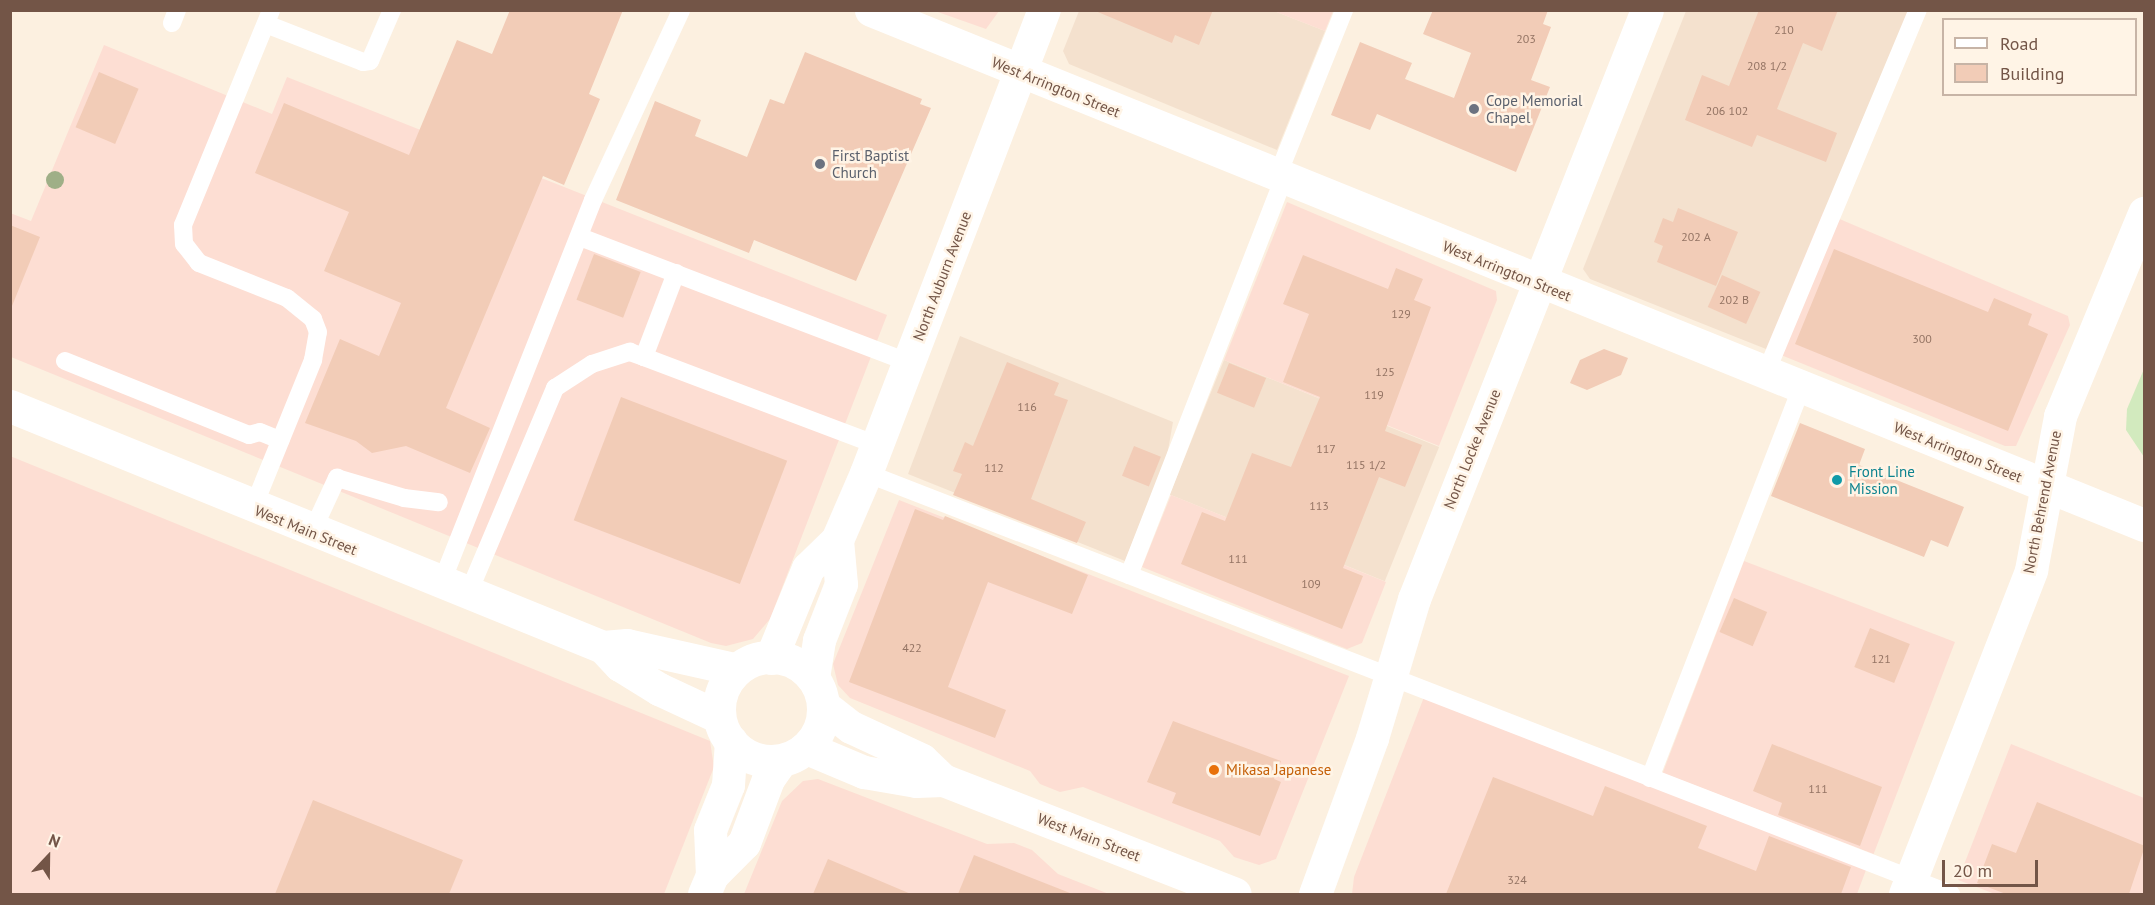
<!DOCTYPE html>
<html>
<head>
<meta charset="utf-8">
<style>
  body { margin:0 }
  #map { position:relative; width:2155px; height:905px; overflow:hidden; background:#fcf0e0; font-family:"PT Sans",sans-serif }
  div>[style] { position:absolute }
  .residential>* { inset:0; background:#f4e1ce; transform-origin:0 0 }
  .commercial>* { inset:0; background:#fdded3; transform-origin:0 0 }
  .green>* { inset:0; background:#d2eabe }
  .building>* { inset:0; background:#f2ccb7; transform-origin:0 0 }
  .lane>* { height:18px; margin:-9px; padding:0 9px; transform-origin:9px; border-radius:9px; background:#fff }
  .street>* { height:33px; margin:-16.5px; padding:0 16.5px; transform-origin:16.5px; border-radius:16.5px; background:#fff }
  .secondary>* { height:33px; margin:-16.5px; padding:0 16.5px; transform-origin:16.5px; border-radius:16.5px; background:#fff }
  .secondary>.ring { margin:-16.5px; padding:0; box-sizing:content-box; background:none; border:33px solid #fff; border-radius:50% }
  .trees>* { width:18px; height:18px; margin:-9px; border-radius:50%; background:#9faf87 }
  .dots>* { width:16px; height:16px; translate:-50% -50%; box-sizing:border-box; border:3px solid #fff4e6; border-radius:50% }
  span { translate:-50% -50%; white-space:nowrap; text-align:center; line-height:1.15; -webkit-text-stroke:5px #fff4e6; paint-order:stroke }
  .number-label { font-size:12px; color:#937363 }
  .number-label span { -webkit-text-stroke-width:0 }
  .street-label { font-size:15px; color:#735547 }
  .worship-label { font-size:15px; color:#5b616d }
  .left { translate:0 -50%; text-align:left }
  .culture-label { font-size:15px; color:#0d838f }
  .food-label { font-size:15px; color:#c56008 }
  .frame { position:absolute; inset:0; border:12px solid #735547; pointer-events:none }
  .legend { position:absolute; left:1942px; top:18px; width:195px; height:78px; box-sizing:border-box; background:#fff4e6; border:2px solid #c7b4a6; margin:0; padding:8px 10px; list-style:none; font-size:18px; color:#735547 }
  .legend li { display:flex; align-items:center; gap:12px; height:30px }
  .legend b { width:30px; border:2px solid #c7b4a6 }
  .north { position:absolute; left:18px; top:827px; width:60px; height:60px; -webkit-text-stroke:4px #fff4e6; paint-order:stroke; rotate:22deg; font-size:16px; font-weight:700; line-height:24px; text-align:center; color:#735547 }
  .north::after { content:''; display:block; margin:auto; width:21px; height:27px; background:#735547; clip-path:polygon(50% 0,100% 100%,50% 72%,0 100%) }
  .scale { position:absolute; left:1942px; top:860px; width:96px; height:27px; box-sizing:border-box; border:3px solid #735547; border-top:0; padding-left:8px; font-size:18px; line-height:21px; white-space:nowrap; color:#735547; -webkit-text-stroke:4px #fff4e6; paint-order:stroke }
</style>
</head>
<body>
<div id="map">
  <div class="residential">
    <div style="clip-path:polygon(1079px 11px,1274px 11px,1325px 31px,1277px 150px,1069px 64px,1063px 51px)"></div>
    <div style="clip-path:polygon(1686px 11px,1910px 11px,1766px 349px,1590px 279px,1583px 269px)"></div>
    <div style="clip-path:polygon(960px 336px,1173px 422px,1167px 456px,1125px 561px,908px 474px)"></div>
    <div style="left:1224px;top:360px;width:232px;height:145px;rotate:22deg"></div>
  </div>
  <div class="commercial">
    <div style="clip-path:polygon(935px 11px,999px 11px,986px 29px)"></div>
    <div style="clip-path:polygon(1274px 11px,1333px 11px,1325px 31px)"></div>
    <div style="clip-path:polygon(104px 45px,272px 114px,287px 77px,887px 315px,770px 619px,753px 639px,726px 646px,711px 643px,11px 357px,10px 213px,31px 221px)"></div>
    <div style="clip-path:polygon(1287px 202px,1496px 291px,1497px 300px,1439px 446px,1224px 360px)"></div>
    <div style="clip-path:polygon(1823px 212px,2068px 316px,2070px 325px,2016px 446px,2005px 446px,1766px 349px)"></div>
    <div style="clip-path:polygon(10px 456px,710px 741px,714px 767px,664px 894px,11px 894px)"></div>
    <div style="clip-path:polygon(1171px 495px,1386px 582px,1362px 643px,1347px 649px,1142px 567px)"></div>
    <div style="clip-path:polygon(899px 500px,1349px 676px,1276px 859px,1259px 865px,1234px 857px,1220px 841px,1083px 787px,1060px 792px,1040px 784px,1030px 771px,850px 698px,838px 685px,833px 664px)"></div>
    <div style="left:1744px;top:561px;width:226px;height:227px;rotate:21deg"></div>
    <div style="clip-path:polygon(1424px 697px,1866px 870px,1857px 894px,1352px 894px,1354px 877px)"></div>
    <div style="clip-path:polygon(2011px 744px,2144px 798px,2144px 894px,1995px 894px,1958px 880px)"></div>
    <div style="clip-path:polygon(818px 779px,987px 844px,1014px 843px,1032px 850px,1058px 874px,1109px 894px,744px 894px,782px 801px,803px 781px)"></div>
  </div>
  <div class="green">
    <div style="clip-path:polygon(2144px 369px,2144px 457px,2126px 430px,2127px 409px)"></div>
  </div>
  <div class="building">
    <div style="clip-path:polygon(510px 10px,623px 10px,589px 94px,600px 99px,564px 185px,543px 176px,446px 408px,490px 428px,470px 473px,406px 446px,372px 453px,356px 441px,305px 423px,340px 339px,379px 356px,401px 303px,324px 271px,349px 212px,255px 173px,284px 103px,409px 155px,457px 40px,492px 54px)"></div>
    <div style="clip-path:polygon(1093px 10px,1213px 10px,1199px 45px,1175px 35px,1172px 43px)"></div>
    <div style="clip-path:polygon(1433px 10px,1548px 10px,1543px 24px,1551px 27px,1531px 80px,1550px 87px,1516px 172px,1377px 114px,1370px 130px,1331px 115px,1360px 42px,1412px 63px,1405px 79px,1454px 98px,1471px 53px,1423px 34px)"></div>
    <div style="clip-path:polygon(1759px 10px,1838px 10px,1822px 51px,1803px 43px,1777px 109px,1837px 133px,1826px 162px,1757px 135px,1752px 147px,1685px 120px,1702px 75px,1729px 86px)"></div>
    <div style="clip-path:polygon(805px 52px,922px 99px,920px 104px,931px 108px,856px 281px,754px 240px,749px 253px,616px 200px,655px 101px,701px 120px,695px 136px,747px 157px,770px 99px,784px 104px)"></div>
    <div style="left:99px;top:72px;width:43px;height:60px;rotate:23deg"></div>
    <div style="clip-path:polygon(1678px 208px,1738px 232px,1716px 286px,1657px 262px,1663px 246px,1654px 242px,1663px 218px,1673px 222px)"></div>
    <div style="clip-path:polygon(10px 225px,40px 237px,12px 306px,10px 306px)"></div>
    <div style="clip-path:polygon(1834px 249px,1988px 312px,1994px 298px,2032px 314px,2028px 325px,2048px 334px,2008px 431px,1795px 344px)"></div>
    <div style="left:594px;top:254px;width:50px;height:49px;rotate:21deg"></div>
    <div style="clip-path:polygon(1303px 255px,1388px 289px,1396px 268px,1423px 279px,1414px 300px,1431px 307px,1385px 431px,1422px 445px,1405px 487px,1379px 477px,1343px 568px,1363px 576px,1342px 629px,1181px 564px,1202px 512px,1225px 521px,1252px 453px,1291px 467px,1320px 397px,1283px 382px,1309px 314px,1283px 304px)"></div>
    <div style="left:1722px;top:275px;width:42px;height:35px;rotate:24deg"></div>
    <div style="clip-path:polygon(1604px 349px,1628px 358px,1621px 375px,1587px 390px,1570px 383px,1580px 360px)"></div>
    <div style="clip-path:polygon(1007px 362px,1059px 383px,1054px 395px,1068px 400px,1031px 499px,1086px 522px,1077px 543px,953px 495px,962px 474px,953px 471px,965px 442px,973px 446px)"></div>
    <div style="left:1229px;top:363px;width:40px;height:32px;rotate:22deg"></div>
    <div style="left:621px;top:397px;width:178px;height:132px;rotate:21deg"></div>
    <div style="clip-path:polygon(1800px 423px,1865px 449px,1859px 465px,1964px 507px,1948px 547px,1931px 540px,1924px 557px,1771px 496px)"></div>
    <div style="left:1134px;top:446px;width:29px;height:32px;rotate:22deg"></div>
    <div style="clip-path:polygon(915px 509px,943px 520px,945px 516px,1088px 575px,1072px 614px,988px 582px,948px 687px,1006px 710px,995px 738px,849px 682px)"></div>
    <div style="left:1734px;top:598px;width:36px;height:37px;rotate:23deg"></div>
    <div style="left:1870px;top:628px;width:43px;height:42px;rotate:22deg"></div>
    <div style="clip-path:polygon(1173px 721px,1281px 761px,1274px 779px,1281px 782px,1260px 836px,1172px 803px,1176px 793px,1147px 782px)"></div>
    <div style="clip-path:polygon(1772px 744px,1882px 787px,1860px 846px,1778px 815px,1782px 803px,1753px 791px)"></div>
    <div style="clip-path:polygon(1493px 777px,1593px 816px,1605px 786px,1707px 826px,1698px 848px,1756px 871px,1769px 836px,1851px 867px,1841px 894px,1446px 894px)"></div>
    <div style="clip-path:polygon(313px 800px,463px 860px,449px 894px,275px 894px)"></div>
    <div style="clip-path:polygon(2037px 802px,2145px 846px,2129px 894px,2006px 894px,1977px 883px,1992px 844px,2016px 853px)"></div>
    <div style="clip-path:polygon(974px 855px,1070px 893px,1070px 894px,958px 894px)"></div>
    <div style="clip-path:polygon(828px 859px,911px 894px,813px 894px)"></div>
  </div>
  <div class="lane">
    <div style="left:172px;top:23px;width:14px;rotate:-69deg"></div>
    <div style="left:266px;top:24px;width:104px;rotate:21.4deg"></div>
    <div style="left:363px;top:62px;width:7px;rotate:-8deg"></div>
    <div style="left:370px;top:61px;width:56px;rotate:-66.7deg"></div>
    <div style="left:1277px;top:177px;width:180px;rotate:-68.1deg"></div>
    <div style="left:580px;top:237px;width:351px;rotate:20.9deg"></div>
    <div style="left:676px;top:273px;width:90px;rotate:110.9deg"></div>
    <div style="left:644px;top:357px;width:249px;rotate:20.7deg"></div>
    <div style="left:65px;top:361px;width:198px;rotate:21.9deg"></div>
    <div style="left:249px;top:435px;width:11px;rotate:-15deg"></div>
    <div style="left:260px;top:432px;width:22px;rotate:22deg"></div>
    <div style="left:1765px;top:375px;width:396px;rotate:-67.3deg"></div>
    <div style="left:866px;top:473px;width:1164px;rotate:21.21deg"></div>
    <div style="left:253px;top:508px;width:160px;rotate:-67.9deg"></div>
    <div style="left:313px;top:360px;width:28px;rotate:-80deg"></div>
    <div style="left:318px;top:332px;width:14px;rotate:-111deg"></div>
    <div style="left:313px;top:319px;width:33px;rotate:-141deg"></div>
    <div style="left:287px;top:298px;width:95px;rotate:-158.3deg"></div>
    <div style="left:199px;top:263px;width:24px;rotate:-128deg"></div>
    <div style="left:184px;top:244px;width:19px;rotate:-93deg"></div>
    <div style="left:183px;top:225px;width:232px;rotate:-67.7deg"></div>
    <div style="left:312px;top:532px;width:60px;rotate:-65.2deg"></div>
    <div style="left:337px;top:478px;width:70px;rotate:16.6deg"></div>
    <div style="left:404px;top:498px;width:35px;rotate:7deg"></div>
    <div style="left:1129px;top:575px;width:424px;rotate:-68.7deg"></div>
    <div style="left:441px;top:584px;width:413px;rotate:-68.4deg"></div>
    <div style="left:593px;top:200px;width:209px;rotate:-65.1deg"></div>
    <div style="left:468px;top:594px;width:224px;rotate:-67.1deg"></div>
    <div style="left:555px;top:388px;width:44px;rotate:-33deg"></div>
    <div style="left:592px;top:364px;width:40px;rotate:-18deg"></div>
    <div style="left:630px;top:352px;width:15px;rotate:20deg"></div>
    <div style="left:1650px;top:778px;width:417px;rotate:-68.8deg"></div>
  </div>
  <div class="street">
    <div style="left:1315px;top:894px;width:166px;rotate:-69.9deg"></div>
    <div style="left:1372px;top:738px;width:145px;rotate:-73.2deg"></div>
    <div style="left:1414px;top:599px;width:633px;rotate:-68.42deg"></div>
  </div>
  <div class="secondary">
    <div style="left:871px;top:10px;width:1373px;rotate:22.03deg"></div>
    <div style="left:10px;top:406px;width:640px;rotate:22.12deg"></div>
    <div style="left:603px;top:647px;width:25px;rotate:47deg"></div>
    <div style="left:620px;top:665px;width:46px;rotate:31.6deg"></div>
    <div style="left:659px;top:689px;width:64px;rotate:25deg"></div>
    <div style="left:603px;top:647px;width:24px;rotate:-5deg"></div>
    <div style="left:627px;top:645px;width:110px;rotate:12.6deg"></div>
    <div class="ring" style="left:719px;top:657px;width:71px;height:71px"></div>
    <div style="left:771px;top:658px;width:97px;rotate:-67.7deg"></div>
    <div style="left:808px;top:568px;width:40px;rotate:-44deg"></div>
    <div style="left:837px;top:540px;width:73px;rotate:-66.6deg"></div>
    <div style="left:866px;top:473px;width:496px;rotate:-69deg"></div>
    <div style="left:813px;top:678px;width:38px;rotate:-81deg"></div>
    <div style="left:819px;top:640px;width:60px;rotate:-68.6deg"></div>
    <div style="left:841px;top:584px;width:44px;rotate:-95.2deg"></div>
    <div style="left:824px;top:706px;width:34px;rotate:38deg"></div>
    <div style="left:851px;top:727px;width:78px;rotate:24.9deg"></div>
    <div style="left:922px;top:760px;width:29px;rotate:44deg"></div>
    <div style="left:943px;top:780px;width:313px;rotate:21.3deg"></div>
    <div style="left:809px;top:749px;width:60px;rotate:22.7deg"></div>
    <div style="left:864px;top:772px;width:53px;rotate:9.8deg"></div>
    <div style="left:916px;top:781px;width:27px;rotate:-2deg"></div>
    <div style="left:712px;top:875px;width:45px;rotate:-92.5deg"></div>
    <div style="left:710px;top:830px;width:48px;rotate:-68.2deg"></div>
    <div style="left:728px;top:785px;width:44px;rotate:-86.1deg"></div>
    <div style="left:704px;top:894px;width:21px;rotate:-67deg"></div>
    <div style="left:712px;top:875px;width:45px;rotate:-45deg"></div>
    <div style="left:744px;top:843px;width:68px;rotate:-69.4deg"></div>
    <div style="left:768px;top:779px;width:21px;rotate:-55deg"></div>
    <div style="left:1905px;top:894px;width:348px;rotate:-68.7deg"></div>
    <div style="left:2031px;top:570px;width:157px;rotate:-79.3deg"></div>
    <div style="left:2060px;top:416px;width:220px;rotate:-67.5deg"></div>
  </div>
  <div class="trees">
    <div style="left:55px;top:180px"></div>
  </div>
  <div class="dots">
    <div style="left:1474px;top:109px;background:#6b7280"></div>
    <div style="left:820px;top:164px;background:#6b7280"></div>
    <div style="left:1837px;top:480px;background:#0f9aa8"></div>
    <div style="left:1214px;top:770px;background:#e8710a"></div>
  </div>
  <div class="number-label">
    <span style="left:1784px;top:30px">210</span>
    <span style="left:1526px;top:39px">203</span>
    <span style="left:1767px;top:66px">208 1/2</span>
    <span style="left:1727px;top:111px">206 102</span>
    <span style="left:1696px;top:237px">202 A</span>
    <span style="left:1734px;top:300px">202 B</span>
    <span style="left:1401px;top:314px">129</span>
    <span style="left:1922px;top:339px">300</span>
    <span style="left:1385px;top:372px">125</span>
    <span style="left:1374px;top:395px">119</span>
    <span style="left:1027px;top:407px">116</span>
    <span style="left:1326px;top:449px">117</span>
    <span style="left:1366px;top:465px">115 1/2</span>
    <span style="left:994px;top:468px">112</span>
    <span style="left:1319px;top:506px">113</span>
    <span style="left:1238px;top:559px">111</span>
    <span style="left:1311px;top:584px">109</span>
    <span style="left:912px;top:648px">422</span>
    <span style="left:1881px;top:659px">121</span>
    <span style="left:1818px;top:789px">111</span>
    <span style="left:1517px;top:880px">324</span>
  </div>
  <div class="street-label">
    <span style="left:1056px;top:87px;rotate:22deg">West Arrington Street</span>
    <span style="left:1507px;top:271px;rotate:22deg">West Arrington Street</span>
    <span style="left:942px;top:276px;rotate:-69deg">North Auburn Avenue</span>
    <span style="left:1472px;top:449px;rotate:-68deg">North Locke Avenue</span>
    <span style="left:1958px;top:452px;rotate:22deg">West Arrington Street</span>
    <span style="left:2042px;top:502px;rotate:-79deg">North Behrend Avenue</span>
    <span style="left:306px;top:530px;rotate:22deg">West Main Street</span>
    <span style="left:1089px;top:837px;rotate:21deg">West Main Street</span>
  </div>
  <div class="worship-label">
    <span class="left" style="left:1486px;top:109px">Cope Memorial<br>Chapel</span>
    <span class="left" style="left:832px;top:164px">First Baptist<br>Church</span>
  </div>
  <div class="culture-label">
    <span class="left" style="left:1849px;top:480px">Front Line<br>Mission</span>
  </div>
  <div class="food-label">
    <span class="left" style="left:1226px;top:770px">Mikasa Japanese</span>
  </div>
  <div class="frame"></div>
  <ul class="legend">
  <li><b style="height:8px;background:#fff"></b>Road</li>
  <li><b style="height:16px;background:#f2ccb7"></b>Building</li>
  </ul>
  <div class="north">N</div>
  <div class="scale">20 m</div>
</div>
</body>
</html>
